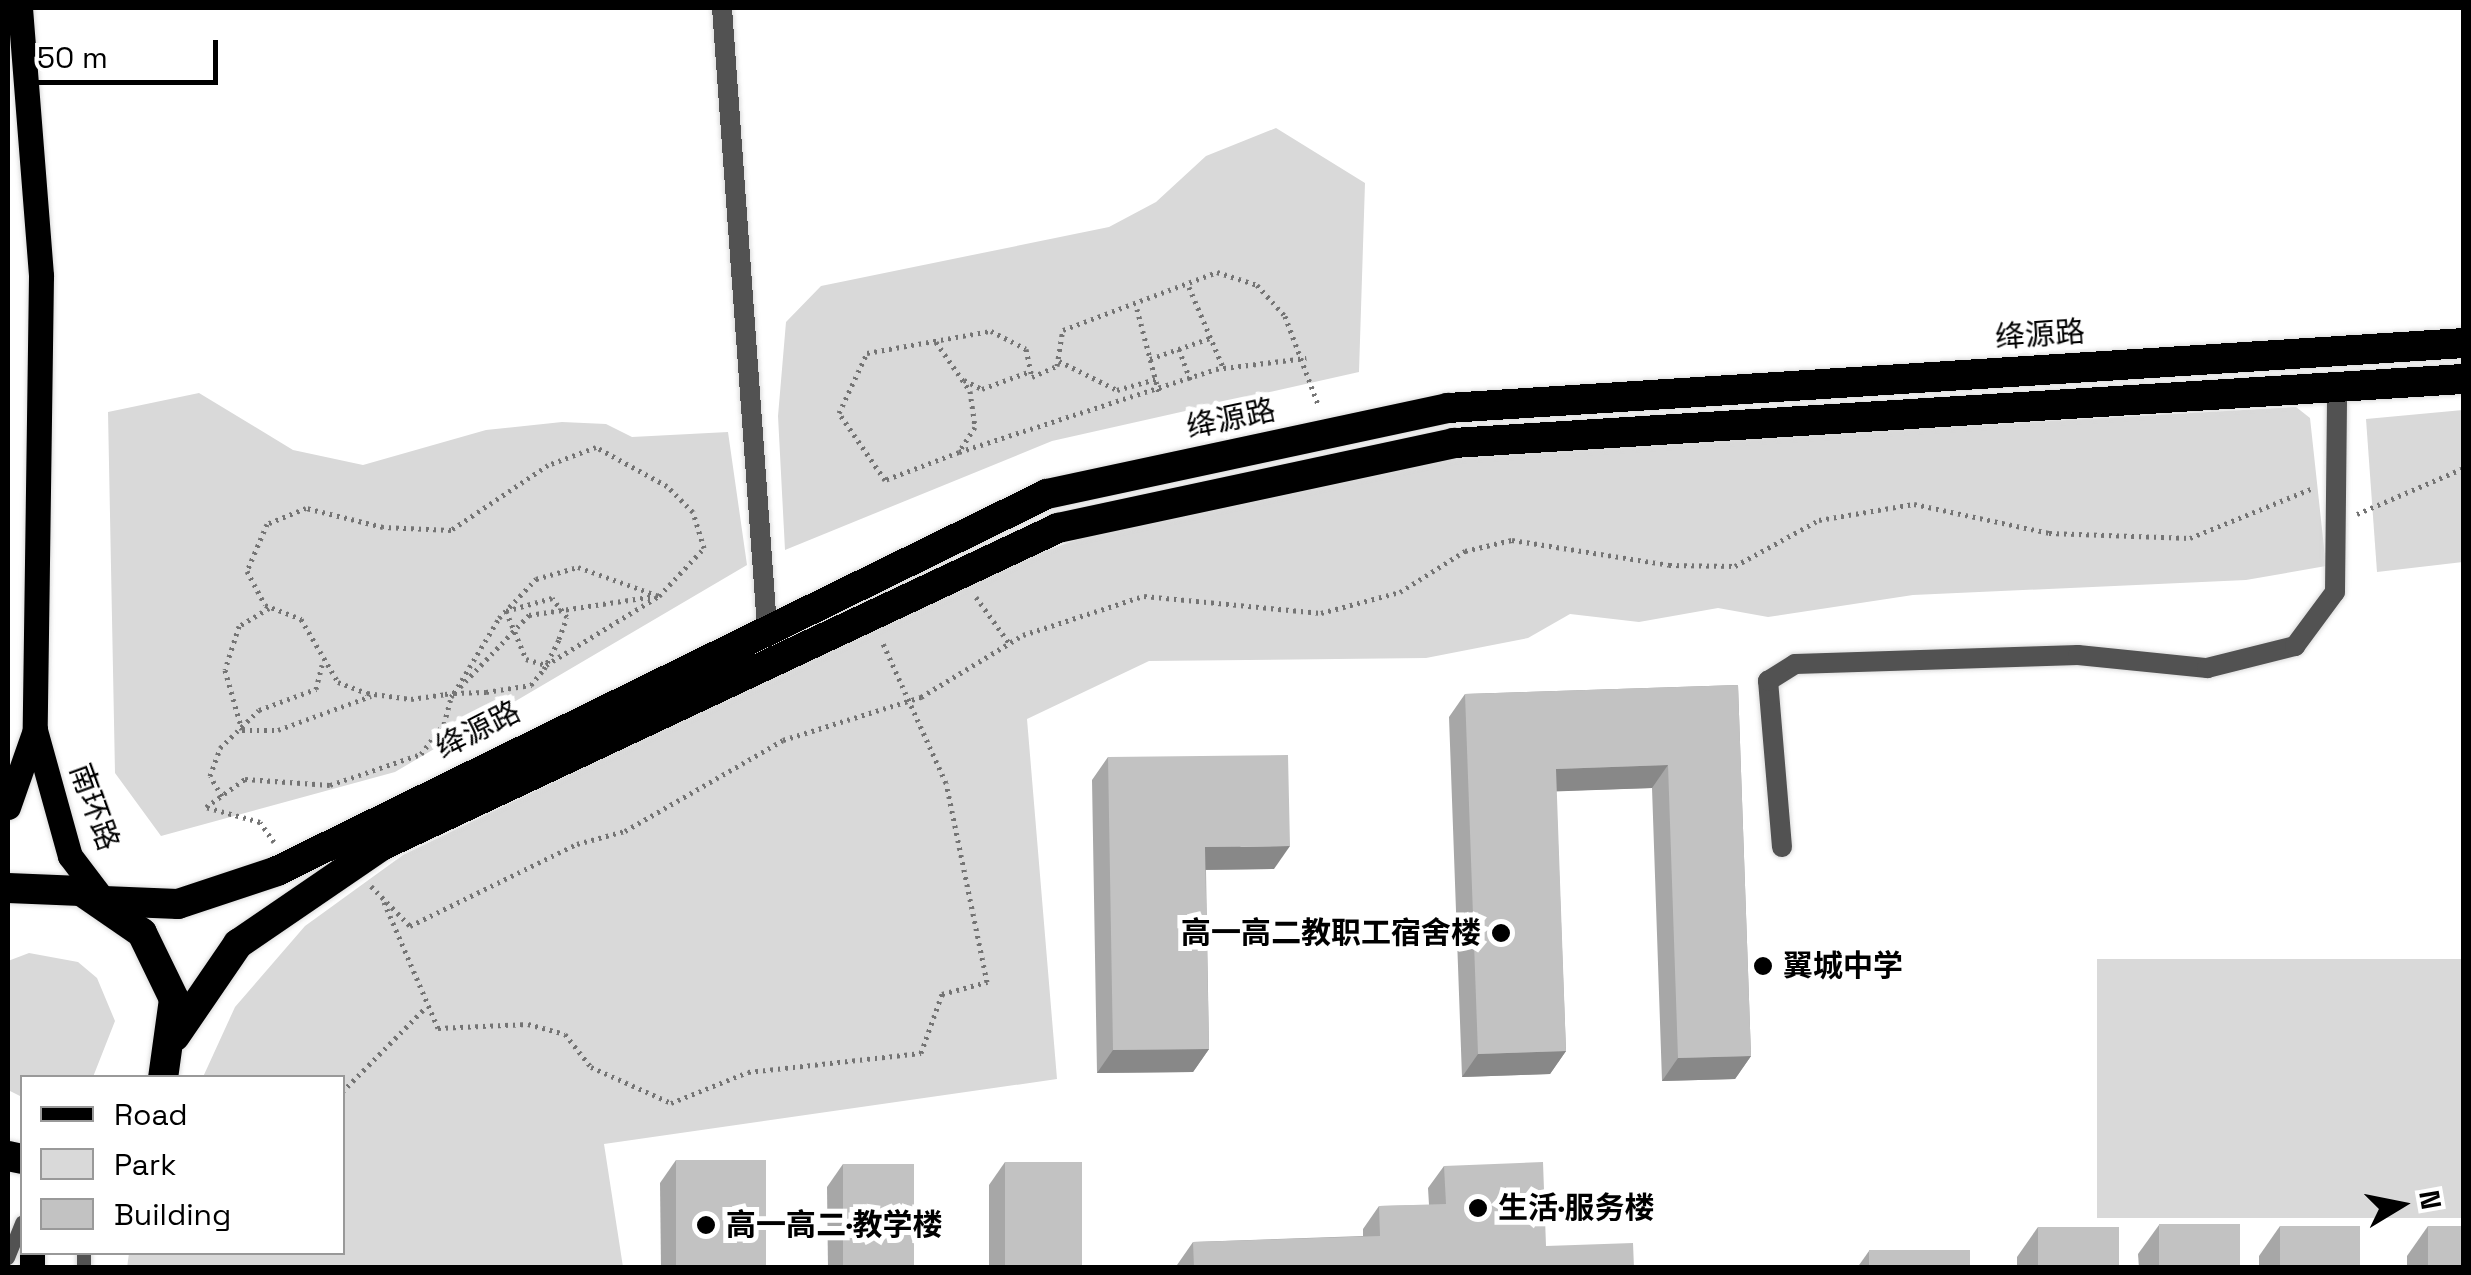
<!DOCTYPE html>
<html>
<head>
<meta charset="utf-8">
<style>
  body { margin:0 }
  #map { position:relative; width:2471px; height:1275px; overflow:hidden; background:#fff; font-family:"Space Grotesk","Noto Sans SC",sans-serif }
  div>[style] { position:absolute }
  .green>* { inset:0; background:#d9d9d9; transform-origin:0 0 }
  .path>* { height:5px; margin-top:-2.5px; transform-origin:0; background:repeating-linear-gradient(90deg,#747474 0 2.5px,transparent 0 7.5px) }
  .roads { filter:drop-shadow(0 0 2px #dbdbdb) drop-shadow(0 0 2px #dbdbdb) }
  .lane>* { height:14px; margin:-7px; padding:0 7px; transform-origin:7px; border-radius:7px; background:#525252 }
  .street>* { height:20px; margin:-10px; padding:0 10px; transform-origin:10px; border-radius:10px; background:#525252 }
  .primary>* { height:25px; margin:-12.5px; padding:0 12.5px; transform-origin:12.5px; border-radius:12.5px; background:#000 }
  .highway>* { height:30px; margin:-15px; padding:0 15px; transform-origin:15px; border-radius:15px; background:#000 }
  .wall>* { inset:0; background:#a7a7a7 }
  .shaded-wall>* { inset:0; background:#888 }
  .building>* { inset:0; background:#c2c2c2; transform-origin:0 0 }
  .dots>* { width:28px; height:28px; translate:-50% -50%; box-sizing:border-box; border:5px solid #fff; border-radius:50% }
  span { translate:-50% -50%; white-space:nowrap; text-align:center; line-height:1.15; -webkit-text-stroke:10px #fff; paint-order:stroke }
  .street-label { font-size:30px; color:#000 }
  .poi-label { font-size:30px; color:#000; font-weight:700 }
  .right { translate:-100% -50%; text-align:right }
  .left { translate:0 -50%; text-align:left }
  .frame { position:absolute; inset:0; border:10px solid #000; pointer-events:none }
  .legend { position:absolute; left:20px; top:1075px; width:325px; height:180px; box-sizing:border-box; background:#fff; border:2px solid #999; margin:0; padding:12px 18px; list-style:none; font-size:30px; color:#000 }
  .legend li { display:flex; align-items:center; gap:20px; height:50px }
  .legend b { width:50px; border:2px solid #999 }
  .north { position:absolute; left:2351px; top:1155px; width:100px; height:100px; -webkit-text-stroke:8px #fff; paint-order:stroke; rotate:80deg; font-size:28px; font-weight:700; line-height:40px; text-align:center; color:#000 }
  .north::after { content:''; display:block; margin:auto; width:35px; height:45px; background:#000; clip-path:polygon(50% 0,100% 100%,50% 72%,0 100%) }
  .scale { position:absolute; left:20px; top:40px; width:198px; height:45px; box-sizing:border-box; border:5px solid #000; border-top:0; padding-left:12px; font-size:30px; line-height:35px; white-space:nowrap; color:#000; -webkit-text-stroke:8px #fff; paint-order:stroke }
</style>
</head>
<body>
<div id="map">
  <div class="green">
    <div style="clip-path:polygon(1276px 128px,1365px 183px,1359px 372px,1052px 441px,785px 550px,778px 416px,786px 322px,821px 286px,1109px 227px,1156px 202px,1206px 156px)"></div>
    <div style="clip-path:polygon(199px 393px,293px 450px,363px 465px,486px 430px,562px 422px,606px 424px,632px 437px,728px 432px,747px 565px,395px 772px,161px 836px,115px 773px,108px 412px)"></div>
    <div style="clip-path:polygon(2296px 407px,2310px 418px,2326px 566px,2246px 580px,1913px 595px,1768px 617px,1718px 608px,1639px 622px,1570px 614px,1528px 638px,1426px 658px,1149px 661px,1027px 719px,1057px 1079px,604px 1144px,623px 1267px,127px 1268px,129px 1253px,342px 1252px,342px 1078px,203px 1077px,235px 1007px,305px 926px,403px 855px,991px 571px,1117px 525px,1463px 454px)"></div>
    <div style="clip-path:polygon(2463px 410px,2463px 562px,2377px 572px,2366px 419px)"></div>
    <div style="clip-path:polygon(29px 953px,78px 962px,97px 978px,115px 1021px,93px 1077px,22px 1078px,22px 1097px,8px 1090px,8px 961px)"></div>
    <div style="left:2463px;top:959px;width:259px;height:366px;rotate:90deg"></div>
  </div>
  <div class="path">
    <div style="left:1189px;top:287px;width:87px;rotate:67deg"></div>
    <div style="left:1137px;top:309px;width:87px;rotate:75.3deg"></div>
    <div style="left:936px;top:342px;width:60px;rotate:55.2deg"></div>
    <div style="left:970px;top:391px;width:36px;rotate:82deg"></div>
    <div style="left:975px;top:427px;width:30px;rotate:123deg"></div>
    <div style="left:959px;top:452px;width:79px;rotate:159.3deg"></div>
    <div style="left:885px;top:480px;width:81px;rotate:-124.5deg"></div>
    <div style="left:839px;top:413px;width:66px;rotate:-65deg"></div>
    <div style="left:867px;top:353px;width:126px;rotate:-10.1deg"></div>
    <div style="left:991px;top:331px;width:39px;rotate:27deg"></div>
    <div style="left:1026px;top:349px;width:29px;rotate:78deg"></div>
    <div style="left:1032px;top:377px;width:27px;rotate:-24deg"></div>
    <div style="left:1057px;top:366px;width:36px;rotate:-81deg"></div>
    <div style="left:1063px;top:330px;width:165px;rotate:-20.6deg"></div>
    <div style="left:1217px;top:272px;width:42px;rotate:18deg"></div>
    <div style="left:1257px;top:285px;width:42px;rotate:47.9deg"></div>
    <div style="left:1285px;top:316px;width:97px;rotate:69.5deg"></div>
    <div style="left:1179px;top:349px;width:33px;rotate:70deg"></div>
    <div style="left:1150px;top:359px;width:64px;rotate:-19.3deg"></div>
    <div style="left:1059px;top:361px;width:65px;rotate:26.6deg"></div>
    <div style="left:1117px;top:390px;width:41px;rotate:-15.8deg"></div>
    <div style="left:964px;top:380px;width:20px;rotate:27deg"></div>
    <div style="left:982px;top:389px;width:52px;rotate:-20.2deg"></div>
    <div style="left:959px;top:452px;width:270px;rotate:-17.9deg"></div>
    <div style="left:1216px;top:369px;width:91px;rotate:-7deg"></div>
    <div style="left:2357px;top:514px;width:116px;rotate:-23.3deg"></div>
    <div style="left:976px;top:597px;width:57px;rotate:54.3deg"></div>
    <div style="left:269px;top:608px;width:35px;rotate:149deg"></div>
    <div style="left:239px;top:626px;width:46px;rotate:107.7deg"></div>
    <div style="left:225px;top:670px;width:62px;rotate:74.2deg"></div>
    <div style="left:242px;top:730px;width:36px"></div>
    <div style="left:278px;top:730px;width:99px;rotate:-20.1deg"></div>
    <div style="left:460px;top:687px;width:100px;rotate:-46.2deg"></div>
    <div style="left:529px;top:615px;width:128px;rotate:-8.5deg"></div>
    <div style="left:222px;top:796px;width:23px;rotate:-121deg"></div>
    <div style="left:210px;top:776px;width:30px;rotate:-70deg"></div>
    <div style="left:220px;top:748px;width:54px;rotate:-44.3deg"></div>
    <div style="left:259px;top:710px;width:61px;rotate:-20.2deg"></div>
    <div style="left:316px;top:689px;width:25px;rotate:-76deg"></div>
    <div style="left:274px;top:842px;width:24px;rotate:-125deg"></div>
    <div style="left:260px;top:822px;width:56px;rotate:-164.5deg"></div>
    <div style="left:206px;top:807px;width:48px;rotate:-35.7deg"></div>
    <div style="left:245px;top:779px;width:85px;rotate:4deg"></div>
    <div style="left:330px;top:785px;width:96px;rotate:-18.8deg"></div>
    <div style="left:421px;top:754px;width:38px;rotate:-53deg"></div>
    <div style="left:444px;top:724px;width:28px;rotate:-75deg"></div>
    <div style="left:451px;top:697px;width:5px;rotate:-53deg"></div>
    <div style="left:454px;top:693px;width:87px;rotate:-59deg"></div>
    <div style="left:499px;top:618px;width:54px;rotate:-46.5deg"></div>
    <div style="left:536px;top:579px;width:44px;rotate:-15.9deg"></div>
    <div style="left:578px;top:567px;width:86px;rotate:19.7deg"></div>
    <div style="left:659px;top:596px;width:66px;rotate:-46.8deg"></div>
    <div style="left:704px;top:548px;width:38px;rotate:-107deg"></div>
    <div style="left:693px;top:512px;width:37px;rotate:-135deg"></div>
    <div style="left:667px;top:486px;width:81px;rotate:-151.2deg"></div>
    <div style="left:596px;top:447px;width:51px;rotate:159.4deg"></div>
    <div style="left:548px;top:465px;width:117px;rotate:146.2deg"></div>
    <div style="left:451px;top:530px;width:68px;rotate:-177.5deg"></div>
    <div style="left:383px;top:527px;width:79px;rotate:-166.1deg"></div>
    <div style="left:306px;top:508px;width:42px;rotate:157.7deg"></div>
    <div style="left:267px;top:524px;width:51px;rotate:113.1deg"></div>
    <div style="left:247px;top:571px;width:38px;rotate:62deg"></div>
    <div style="left:265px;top:605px;width:39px;rotate:21deg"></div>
    <div style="left:301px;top:619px;width:73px;rotate:59.6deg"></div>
    <div style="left:338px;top:682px;width:31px;rotate:21deg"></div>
    <div style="left:367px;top:693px;width:44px;rotate:7.8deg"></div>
    <div style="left:411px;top:699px;width:34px;rotate:-8deg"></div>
    <div style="left:445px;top:694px;width:9px;rotate:-6deg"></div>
    <div style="left:454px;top:693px;width:32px;rotate:-2deg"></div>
    <div style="left:486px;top:692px;width:46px;rotate:-8.8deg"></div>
    <div style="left:531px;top:685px;width:21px;rotate:-51deg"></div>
    <div style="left:544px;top:669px;width:34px;rotate:-63deg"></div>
    <div style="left:559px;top:639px;width:23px;rotate:-70deg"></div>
    <div style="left:567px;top:617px;width:24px;rotate:-128deg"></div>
    <div style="left:552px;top:598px;width:48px;rotate:164.2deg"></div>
    <div style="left:506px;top:611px;width:52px;rotate:67.4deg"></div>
    <div style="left:526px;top:659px;width:21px;rotate:17deg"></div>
    <div style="left:546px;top:665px;width:132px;rotate:-31.4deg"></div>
    <div style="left:371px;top:886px;width:56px;rotate:45.7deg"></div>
    <div style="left:410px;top:926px;width:186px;rotate:-26.2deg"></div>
    <div style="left:577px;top:844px;width:50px;rotate:-15.2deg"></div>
    <div style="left:625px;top:831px;width:182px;rotate:-29.9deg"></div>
    <div style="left:783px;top:740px;width:145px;rotate:-17.3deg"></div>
    <div style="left:921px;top:697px;width:119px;rotate:-31.3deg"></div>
    <div style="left:1023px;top:635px;width:127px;rotate:-17.9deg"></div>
    <div style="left:1144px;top:596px;width:178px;rotate:5.5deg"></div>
    <div style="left:1321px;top:613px;width:82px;rotate:-14.9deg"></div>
    <div style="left:1400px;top:592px;width:77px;rotate:-32.2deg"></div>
    <div style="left:1465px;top:551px;width:48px;rotate:-13.2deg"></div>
    <div style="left:1512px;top:540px;width:159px;rotate:9deg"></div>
    <div style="left:1669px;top:565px;width:66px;rotate:0.9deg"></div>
    <div style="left:1735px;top:566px;width:96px;rotate:-28.7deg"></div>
    <div style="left:1819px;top:520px;width:96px;rotate:-9.6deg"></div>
    <div style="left:1914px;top:504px;width:138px;rotate:12.1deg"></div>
    <div style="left:2049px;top:533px;width:141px;rotate:2deg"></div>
    <div style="left:2190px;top:538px;width:133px;rotate:-22.1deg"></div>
    <div style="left:384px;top:902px;width:137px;rotate:66.8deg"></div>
    <div style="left:438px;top:1028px;width:90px;rotate:-2.5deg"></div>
    <div style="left:528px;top:1024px;width:38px;rotate:15deg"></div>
    <div style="left:565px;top:1034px;width:42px;rotate:51.8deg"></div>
    <div style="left:591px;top:1067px;width:88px;rotate:24.2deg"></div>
    <div style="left:671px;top:1103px;width:83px;rotate:-21.9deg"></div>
    <div style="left:748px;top:1072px;width:174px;rotate:-6.3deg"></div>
    <div style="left:921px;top:1053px;width:63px;rotate:-70.4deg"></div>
    <div style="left:942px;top:994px;width:47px;rotate:-14.9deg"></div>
    <div style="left:987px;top:982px;width:203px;rotate:-101.6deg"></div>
    <div style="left:946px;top:783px;width:156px;rotate:-114.3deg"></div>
    <div style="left:342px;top:1092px;width:120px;rotate:-45.3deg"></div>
  </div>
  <div class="roads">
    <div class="lane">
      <div style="left:84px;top:1252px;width:16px;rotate:90deg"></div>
      <div style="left:8px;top:1258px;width:38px;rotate:-68deg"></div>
    </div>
    <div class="street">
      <div style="left:722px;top:8px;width:621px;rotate:85.84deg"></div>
      <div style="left:1782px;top:847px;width:167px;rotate:-94.8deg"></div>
      <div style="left:1768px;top:681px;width:32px;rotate:-32deg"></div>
      <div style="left:1795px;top:664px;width:283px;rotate:-1.8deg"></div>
      <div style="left:2078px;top:655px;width:130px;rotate:5.8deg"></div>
      <div style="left:2207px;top:668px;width:91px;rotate:-14deg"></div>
      <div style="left:2295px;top:646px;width:67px;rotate:-53.5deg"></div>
      <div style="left:2335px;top:592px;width:205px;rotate:-89.4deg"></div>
    </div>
    <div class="primary">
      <div style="left:20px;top:8px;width:269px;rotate:85.5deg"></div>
      <div style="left:41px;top:276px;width:454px;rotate:90.8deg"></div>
      <div style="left:35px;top:730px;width:131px;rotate:74.5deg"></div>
      <div style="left:70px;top:856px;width:56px;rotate:52.9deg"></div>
      <div style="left:8px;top:807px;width:82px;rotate:-70.7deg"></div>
      <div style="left:32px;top:1268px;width:16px;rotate:-90deg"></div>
    </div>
    <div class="highway">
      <div style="left:8px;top:888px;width:73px;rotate:2.4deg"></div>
      <div style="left:81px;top:891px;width:74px;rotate:34.5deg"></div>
      <div style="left:142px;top:933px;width:73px;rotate:64.1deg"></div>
      <div style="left:174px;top:999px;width:80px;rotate:97.9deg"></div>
      <div style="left:104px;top:901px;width:74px;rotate:2.3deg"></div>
      <div style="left:178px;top:904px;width:104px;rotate:-18.4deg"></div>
      <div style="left:277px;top:871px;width:857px;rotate:-26.09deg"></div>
      <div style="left:1047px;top:494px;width:410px;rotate:-12.1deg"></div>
      <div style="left:1448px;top:408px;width:1018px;rotate:-3.66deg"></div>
      <div style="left:175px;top:1036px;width:112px;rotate:-55.6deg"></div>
      <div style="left:238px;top:944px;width:173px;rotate:-34.4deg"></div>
      <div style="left:381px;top:846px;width:748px;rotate:-25.16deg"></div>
      <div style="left:1058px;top:528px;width:405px;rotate:-12.1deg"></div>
      <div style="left:1454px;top:443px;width:1012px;rotate:-3.63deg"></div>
      <div style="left:8px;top:1156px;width:14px;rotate:12deg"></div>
    </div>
  </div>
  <div class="wall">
    <div style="clip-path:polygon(1738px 685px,1751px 1056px,1735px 1079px,1662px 1081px,1652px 788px,1556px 791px,1566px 1051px,1550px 1074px,1462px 1077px,1449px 717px,1465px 694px)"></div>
    <div style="clip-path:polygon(1108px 757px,1274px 869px,1206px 870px,1209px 1049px,1193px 1072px,1097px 1073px,1092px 780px)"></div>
    <div style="clip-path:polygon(676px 1160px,767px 1268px,661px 1268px,660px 1183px)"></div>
    <div style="clip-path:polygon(1005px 1162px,1082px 1268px,989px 1268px,989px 1185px)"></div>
    <div style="clip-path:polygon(843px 1164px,914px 1268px,828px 1268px,827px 1187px)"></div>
    <div style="clip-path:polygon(1444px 1166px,1546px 1246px,1634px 1268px,1177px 1268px,1177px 1265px,1193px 1242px,1363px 1236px,1363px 1229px,1379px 1206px,1429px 1205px,1428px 1188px)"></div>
    <div style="clip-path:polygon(2159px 1225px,2240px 1268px,2139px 1268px,2138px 1254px)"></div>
    <div style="clip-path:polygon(2280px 1226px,2361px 1268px,2259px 1268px,2259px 1256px)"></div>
    <div style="clip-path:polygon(2428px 1226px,2464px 1268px,2407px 1268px,2407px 1256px)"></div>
    <div style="clip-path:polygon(2038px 1227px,2119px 1268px,2017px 1268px,2017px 1257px)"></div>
    <div style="clip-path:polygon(1869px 1251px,1970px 1268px,1857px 1268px)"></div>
  </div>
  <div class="shaded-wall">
    <div style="clip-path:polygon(1668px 765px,1652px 788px,1540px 792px,1556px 769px)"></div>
    <div style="clip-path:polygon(1290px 846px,1274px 869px,1189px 870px,1205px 847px)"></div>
    <div style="clip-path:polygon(1209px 1049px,1193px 1072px,1097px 1073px,1113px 1050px)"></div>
    <div style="clip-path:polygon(1566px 1051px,1550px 1074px,1462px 1077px,1478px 1054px)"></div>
    <div style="clip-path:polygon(1751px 1056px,1735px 1079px,1662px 1081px,1678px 1058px)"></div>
  </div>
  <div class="building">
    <div style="clip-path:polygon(1738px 685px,1751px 1056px,1678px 1058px,1668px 765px,1556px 769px,1566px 1051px,1478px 1054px,1465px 694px)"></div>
    <div style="clip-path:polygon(1288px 755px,1290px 846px,1205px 847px,1209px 1049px,1113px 1050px,1108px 757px)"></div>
    <div style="left:676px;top:1160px;width:90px;height:108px"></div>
    <div style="left:1005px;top:1162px;width:77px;height:106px"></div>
    <div style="clip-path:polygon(1543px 1162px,1546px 1246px,1633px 1243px,1634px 1268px,1194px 1268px,1193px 1242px,1380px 1236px,1379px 1206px,1446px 1204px,1444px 1166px)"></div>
    <div style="left:843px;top:1164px;width:71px;height:104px"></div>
    <div style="left:2240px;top:1224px;width:44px;height:81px;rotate:90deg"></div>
    <div style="left:2280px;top:1226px;width:80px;height:42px"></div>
    <div style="left:2428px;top:1226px;width:36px;height:42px"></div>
    <div style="left:2038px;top:1227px;width:81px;height:41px"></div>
    <div style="left:1970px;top:1250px;width:18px;height:101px;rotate:90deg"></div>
  </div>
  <div class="dots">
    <div style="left:1501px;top:933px;background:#000"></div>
    <div style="left:1763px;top:966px;background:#000"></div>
    <div style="left:1478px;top:1208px;background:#000"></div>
    <div style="left:706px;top:1225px;background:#000"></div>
  </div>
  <div class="street-label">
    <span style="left:2040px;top:335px;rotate:-4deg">绛源路</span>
    <span style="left:1231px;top:419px;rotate:-12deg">绛源路</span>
    <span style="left:478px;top:730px;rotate:-27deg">绛源路</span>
    <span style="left:94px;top:807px;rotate:70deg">南环路</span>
  </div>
  <div class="poi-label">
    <span class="right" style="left:1481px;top:933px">高一高二教职工宿舍楼</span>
    <span class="left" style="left:1783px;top:966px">翼城中学</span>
    <span class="left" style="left:1498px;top:1208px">生活·服务楼</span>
    <span class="left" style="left:726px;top:1225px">高一高二·教学楼</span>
  </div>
  <div class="frame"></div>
  <ul class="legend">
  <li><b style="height:12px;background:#000"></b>Road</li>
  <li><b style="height:28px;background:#d9d9d9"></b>Park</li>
  <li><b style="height:28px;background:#c2c2c2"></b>Building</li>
  </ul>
  <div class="north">N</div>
  <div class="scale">50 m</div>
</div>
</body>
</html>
